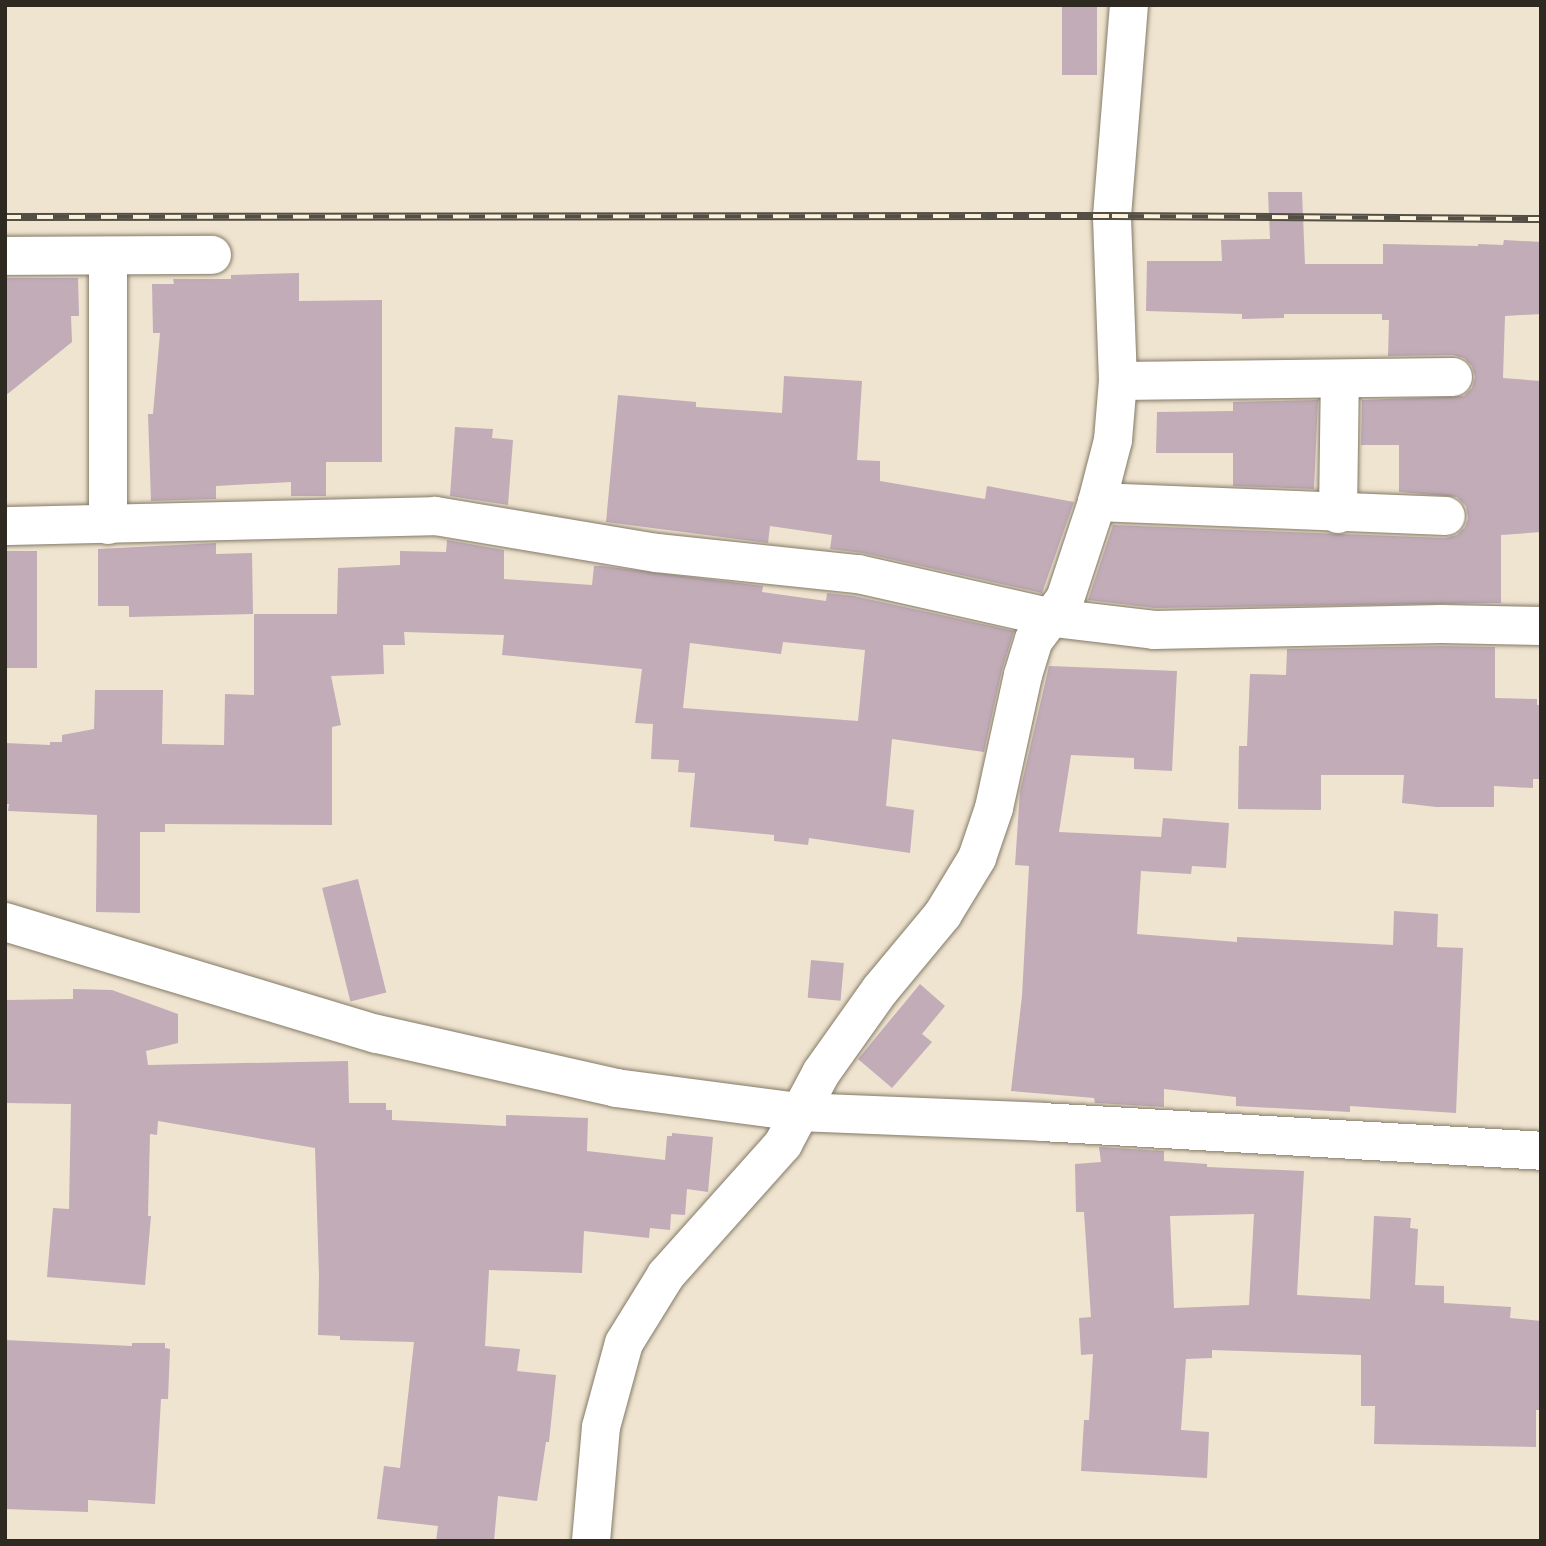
<!DOCTYPE html>
<html>
<head>
<meta charset="utf-8">
<style>
  body { margin:0 }
  #map { position:relative; width:1546px; height:1546px; overflow:hidden; background:#efe4d0; font-family:Inter,sans-serif }
  div>[style] { position:absolute }
  .building>* { inset:0; background:#c1acb8; transform-origin:0 0 }
  .roads { filter:drop-shadow(0 0 2px #837a67) drop-shadow(0 0 2px #837a67) }
  .minor>* { height:38px; margin:-19px; padding:0 19px; transform-origin:19px; border-radius:19px; background:#fff }
  .rail>* { height:8px; margin-top:-4px; transform-origin:0; background:repeating-linear-gradient(90deg,#fcf2dd 0 16px,#544f44 0 32px); box-sizing:border-box; border-block:2px solid #544f44 }
  span { translate:-50% -50%; white-space:nowrap; text-align:center; line-height:1.15; -webkit-text-stroke:5px #fcf2dd; paint-order:stroke }
  .frame { position:absolute; inset:0; border:7px solid #2e2a22; pointer-events:none }
</style>
</head>
<body>
<div id="map">
  <div class="building">
    <div style="left:1062px;top:5px;width:35px;height:70px"></div>
    <div style="clip-path:polygon(1268px 192px,1302px 192px,1305px 264px,1383px 264px,1383px 244px,1478px 246px,1478px 244px,1503px 245px,1504px 240px,1541px 242px,1541px 314px,1505px 316px,1503px 378px,1541px 381px,1541px 532px,1501px 535px,1501px 603px,1155px 608px,1088px 600px,1113px 525px,1445px 538px,1457px 535px,1465px 527px,1468px 518px,1466px 506px,1457px 497px,1399px 492px,1399px 445px,1361px 445px,1362px 400px,1464px 396px,1472px 388px,1475px 377px,1472px 366px,1464px 358px,1453px 355px,1388px 356px,1389px 320px,1382px 320px,1382px 314px,1284px 314px,1284px 318px,1242px 319px,1242px 314px,1146px 311px,1147px 261px,1222px 261px,1221px 240px,1270px 239px)"></div>
    <div style="clip-path:polygon(299px 273px,299px 301px,382px 300px,382px 462px,326px 462px,326px 496px,291px 496px,291px 482px,216px 486px,216px 499px,151px 501px,148px 414px,153px 414px,160px 333px,153px 333px,152px 284px,174px 284px,173px 279px,231px 279px,231px 275px)"></div>
    <div style="clip-path:polygon(5px 278px,78px 278px,79px 316px,71px 316px,72px 342px,5px 396px)"></div>
    <div style="clip-path:polygon(784px 376px,862px 381px,857px 460px,880px 461px,880px 481px,985px 499px,987px 486px,1074px 502px,1042px 593px,863px 553px,830px 549px,832px 535px,770px 526px,768px 543px,606px 522px,618px 395px,696px 402px,696px 407px,782px 413px)"></div>
    <div style="clip-path:polygon(1318px 400px,1314px 489px,1233px 486px,1233px 453px,1156px 453px,1157px 412px,1233px 411px,1233px 402px)"></div>
    <div style="clip-path:polygon(455px 427px,493px 429px,492px 438px,513px 440px,508px 505px,450px 496px)"></div>
    <div style="clip-path:polygon(evenodd,447px 540px,504px 550px,504px 579px,592px 585px,594px 566px,602px 566px,763px 586px,762px 592px,826px 601px,827px 593px,854px 596px,1014px 631px,1002px 670px,984px 752px,892px 739px,886px 806px,914px 810px,910px 853px,809px 838px,808px 845px,774px 841px,774px 835px,690px 827px,695px 773px,678px 772px,679px 760px,651px 759px,653px 724px,635px 723px,642px 669px,502px 655px,504px 635px,404px 632px,405px 645px,383px 645px,384px 674px,331px 676px,341px 725px,332px 727px,332px 825px,165px 824px,165px 832px,140px 832px,140px 913px,96px 912px,97px 815px,8px 811px,9px 804px,5px 804px,5px 743px,50px 745px,50px 742px,62px 742px,62px 735px,94px 729px,95px 690px,163px 690px,162px 744px,224px 745px,225px 694px,254px 695px,254px 614px,337px 614px,338px 568px,400px 565px,400px 551px,446px 552px,447px 540px,783px 642px,865px 650px,858px 721px,683px 708px,690px 643px,781px 654px,783px 642px)"></div>
    <div style="clip-path:polygon(216px 543px,216px 554px,252px 553px,253px 614px,129px 617px,129px 606px,98px 606px,98px 549px)"></div>
    <div style="left:5px;top:551px;width:32px;height:117px"></div>
    <div style="clip-path:polygon(1441px 646px,1495px 647px,1495px 698px,1537px 699px,1537px 705px,1541px 705px,1541px 779px,1533px 779px,1533px 788px,1494px 786px,1494px 807px,1436px 807px,1402px 803px,1404px 775px,1321px 775px,1321px 810px,1238px 809px,1239px 746px,1247px 746px,1250px 674px,1286px 675px,1287px 649px)"></div>
    <div style="clip-path:polygon(1049px 666px,1177px 671px,1172px 771px,1134px 769px,1134px 758px,1071px 755px,1059px 832px,1161px 837px,1163px 818px,1229px 823px,1226px 868px,1192px 866px,1191px 874px,1141px 871px,1137px 934px,1237px 942px,1237px 937px,1393px 945px,1394px 911px,1438px 914px,1437px 947px,1463px 948px,1456px 1113px,1350px 1106px,1350px 1112px,1236px 1106px,1236px 1097px,1164px 1089px,1164px 1107px,1095px 1103px,1094px 1098px,1011px 1091px,1022px 996px,1029px 866px,1015px 865px,1020px 791px)"></div>
    <div style="left:358px;top:879px;width:117px;height:37px;rotate:76deg"></div>
    <div style="left:811px;top:960px;width:33px;height:38px;rotate:5deg"></div>
    <div style="clip-path:polygon(920px 984px,945px 1006px,922px 1034px,932px 1042px,892px 1088px,858px 1059px)"></div>
    <div style="clip-path:polygon(73px 989px,112px 990px,178px 1014px,178px 1043px,146px 1051px,148px 1065px,348px 1061px,349px 1103px,386px 1103px,386px 1110px,392px 1110px,392px 1120px,506px 1126px,506px 1115px,588px 1118px,587px 1151px,665px 1160px,667px 1136px,672px 1136px,672px 1133px,713px 1137px,708px 1192px,687px 1189px,685px 1215px,671px 1214px,670px 1230px,650px 1228px,649px 1238px,584px 1231px,582px 1273px,489px 1270px,485px 1346px,520px 1349px,517px 1371px,556px 1375px,549px 1442px,546px 1442px,537px 1501px,498px 1496px,494px 1541px,436px 1541px,438px 1526px,377px 1519px,384px 1466px,400px 1468px,414px 1342px,340px 1340px,340px 1336px,318px 1335px,319px 1276px,315px 1148px,158px 1121px,157px 1135px,150px 1134px,148px 1216px,151px 1216px,145px 1285px,47px 1277px,53px 1208px,69px 1209px,71px 1104px,5px 1103px,5px 1000px,73px 999px)"></div>
    <div style="clip-path:polygon(evenodd,1099px 1147px,1164px 1151px,1164px 1161px,1207px 1164px,1207px 1167px,1304px 1171px,1297px 1295px,1370px 1299px,1374px 1216px,1411px 1218px,1410px 1228px,1418px 1229px,1415px 1285px,1444px 1286px,1444px 1303px,1511px 1307px,1510px 1318px,1541px 1321px,1541px 1410px,1536px 1410px,1536px 1447px,1374px 1444px,1375px 1406px,1361px 1406px,1361px 1355px,1212px 1350px,1212px 1358px,1186px 1359px,1181px 1430px,1209px 1432px,1207px 1478px,1081px 1471px,1084px 1420px,1089px 1420px,1093px 1354px,1081px 1355px,1079px 1318px,1091px 1317px,1084px 1212px,1076px 1212px,1075px 1164px,1101px 1162px,1099px 1147px,1254px 1214px,1249px 1305px,1174px 1308px,1170px 1216px,1254px 1214px)"></div>
    <div style="clip-path:polygon(5px 1340px,132px 1346px,132px 1343px,165px 1343px,165px 1348px,170px 1349px,168px 1399px,161px 1399px,155px 1504px,88px 1500px,88px 1512px,5px 1509px)"></div>
  </div>
  <div class="roads">
    <div class="minor">
      <div style="left:5px;top:256px;width:207px;rotate:-0.3deg"></div>
      <div style="left:1118px;top:381px;width:335px;rotate:-0.7deg"></div>
      <div style="left:1097px;top:502px;width:349px;rotate:2.3deg"></div>
      <div style="left:1338px;top:514px;width:135px;rotate:-89.2deg"></div>
      <div style="left:108px;top:525px;width:269px;rotate:-90deg"></div>
      <div style="left:5px;top:526px;width:430px;rotate:-1.3deg"></div>
      <div style="left:435px;top:516px;width:225px;rotate:9.5deg"></div>
      <div style="left:657px;top:553px;width:202px;rotate:6deg"></div>
      <div style="left:858px;top:574px;width:201px;rotate:12.7deg"></div>
      <div style="left:1054px;top:618px;width:101px;rotate:6.8deg"></div>
      <div style="left:1154px;top:630px;width:287px;rotate:-1.2deg"></div>
      <div style="left:1441px;top:624px;width:100px;rotate:1.1deg"></div>
      <div style="left:5px;top:922px;width:388px;rotate:16.8deg"></div>
      <div style="left:377px;top:1034px;width:245px;rotate:12.7deg"></div>
      <div style="left:616px;top:1088px;width:184px;rotate:7.5deg"></div>
      <div style="left:798px;top:1112px;width:244px;rotate:2.3deg"></div>
      <div style="left:1042px;top:1122px;width:500px;rotate:3.3deg"></div>
      <div style="left:591px;top:1541px;width:114px;rotate:-85deg"></div>
      <div style="left:601px;top:1427px;width:87px;rotate:-74.7deg"></div>
      <div style="left:624px;top:1343px;width:80px;rotate:-58.3deg"></div>
      <div style="left:666px;top:1275px;width:176px;rotate:-48.2deg"></div>
      <div style="left:783px;top:1144px;width:81px;rotate:-61.8deg"></div>
      <div style="left:821px;top:1073px;width:102px;rotate:-54.6deg"></div>
      <div style="left:880px;top:990px;width:99px;rotate:-50.3deg"></div>
      <div style="left:943px;top:914px;width:66px;rotate:-58.7deg"></div>
      <div style="left:977px;top:858px;width:53px;rotate:-71.2deg"></div>
      <div style="left:994px;top:808px;width:136px;rotate:-77.7deg"></div>
      <div style="left:1023px;top:675px;width:37px;rotate:-73deg"></div>
      <div style="left:1034px;top:640px;width:51px;rotate:-52.9deg"></div>
      <div style="left:1065px;top:599px;width:102px;rotate:-71.7deg"></div>
      <div style="left:1097px;top:502px;width:64px;rotate:-75.5deg"></div>
      <div style="left:1113px;top:440px;width:59px;rotate:-85.2deg"></div>
      <div style="left:1118px;top:381px;width:165px;rotate:-92.1deg"></div>
      <div style="left:1112px;top:216px;width:212px;rotate:-85.4deg"></div>
    </div>
  </div>
  <div class="rail">
    <div style="left:5px;top:217px;width:1107px;rotate:-0.05deg"></div>
    <div style="left:1112px;top:216px;width:429px;rotate:0.4deg"></div>
  </div>
  <div class="frame"></div>
</div>
</body>
</html>
